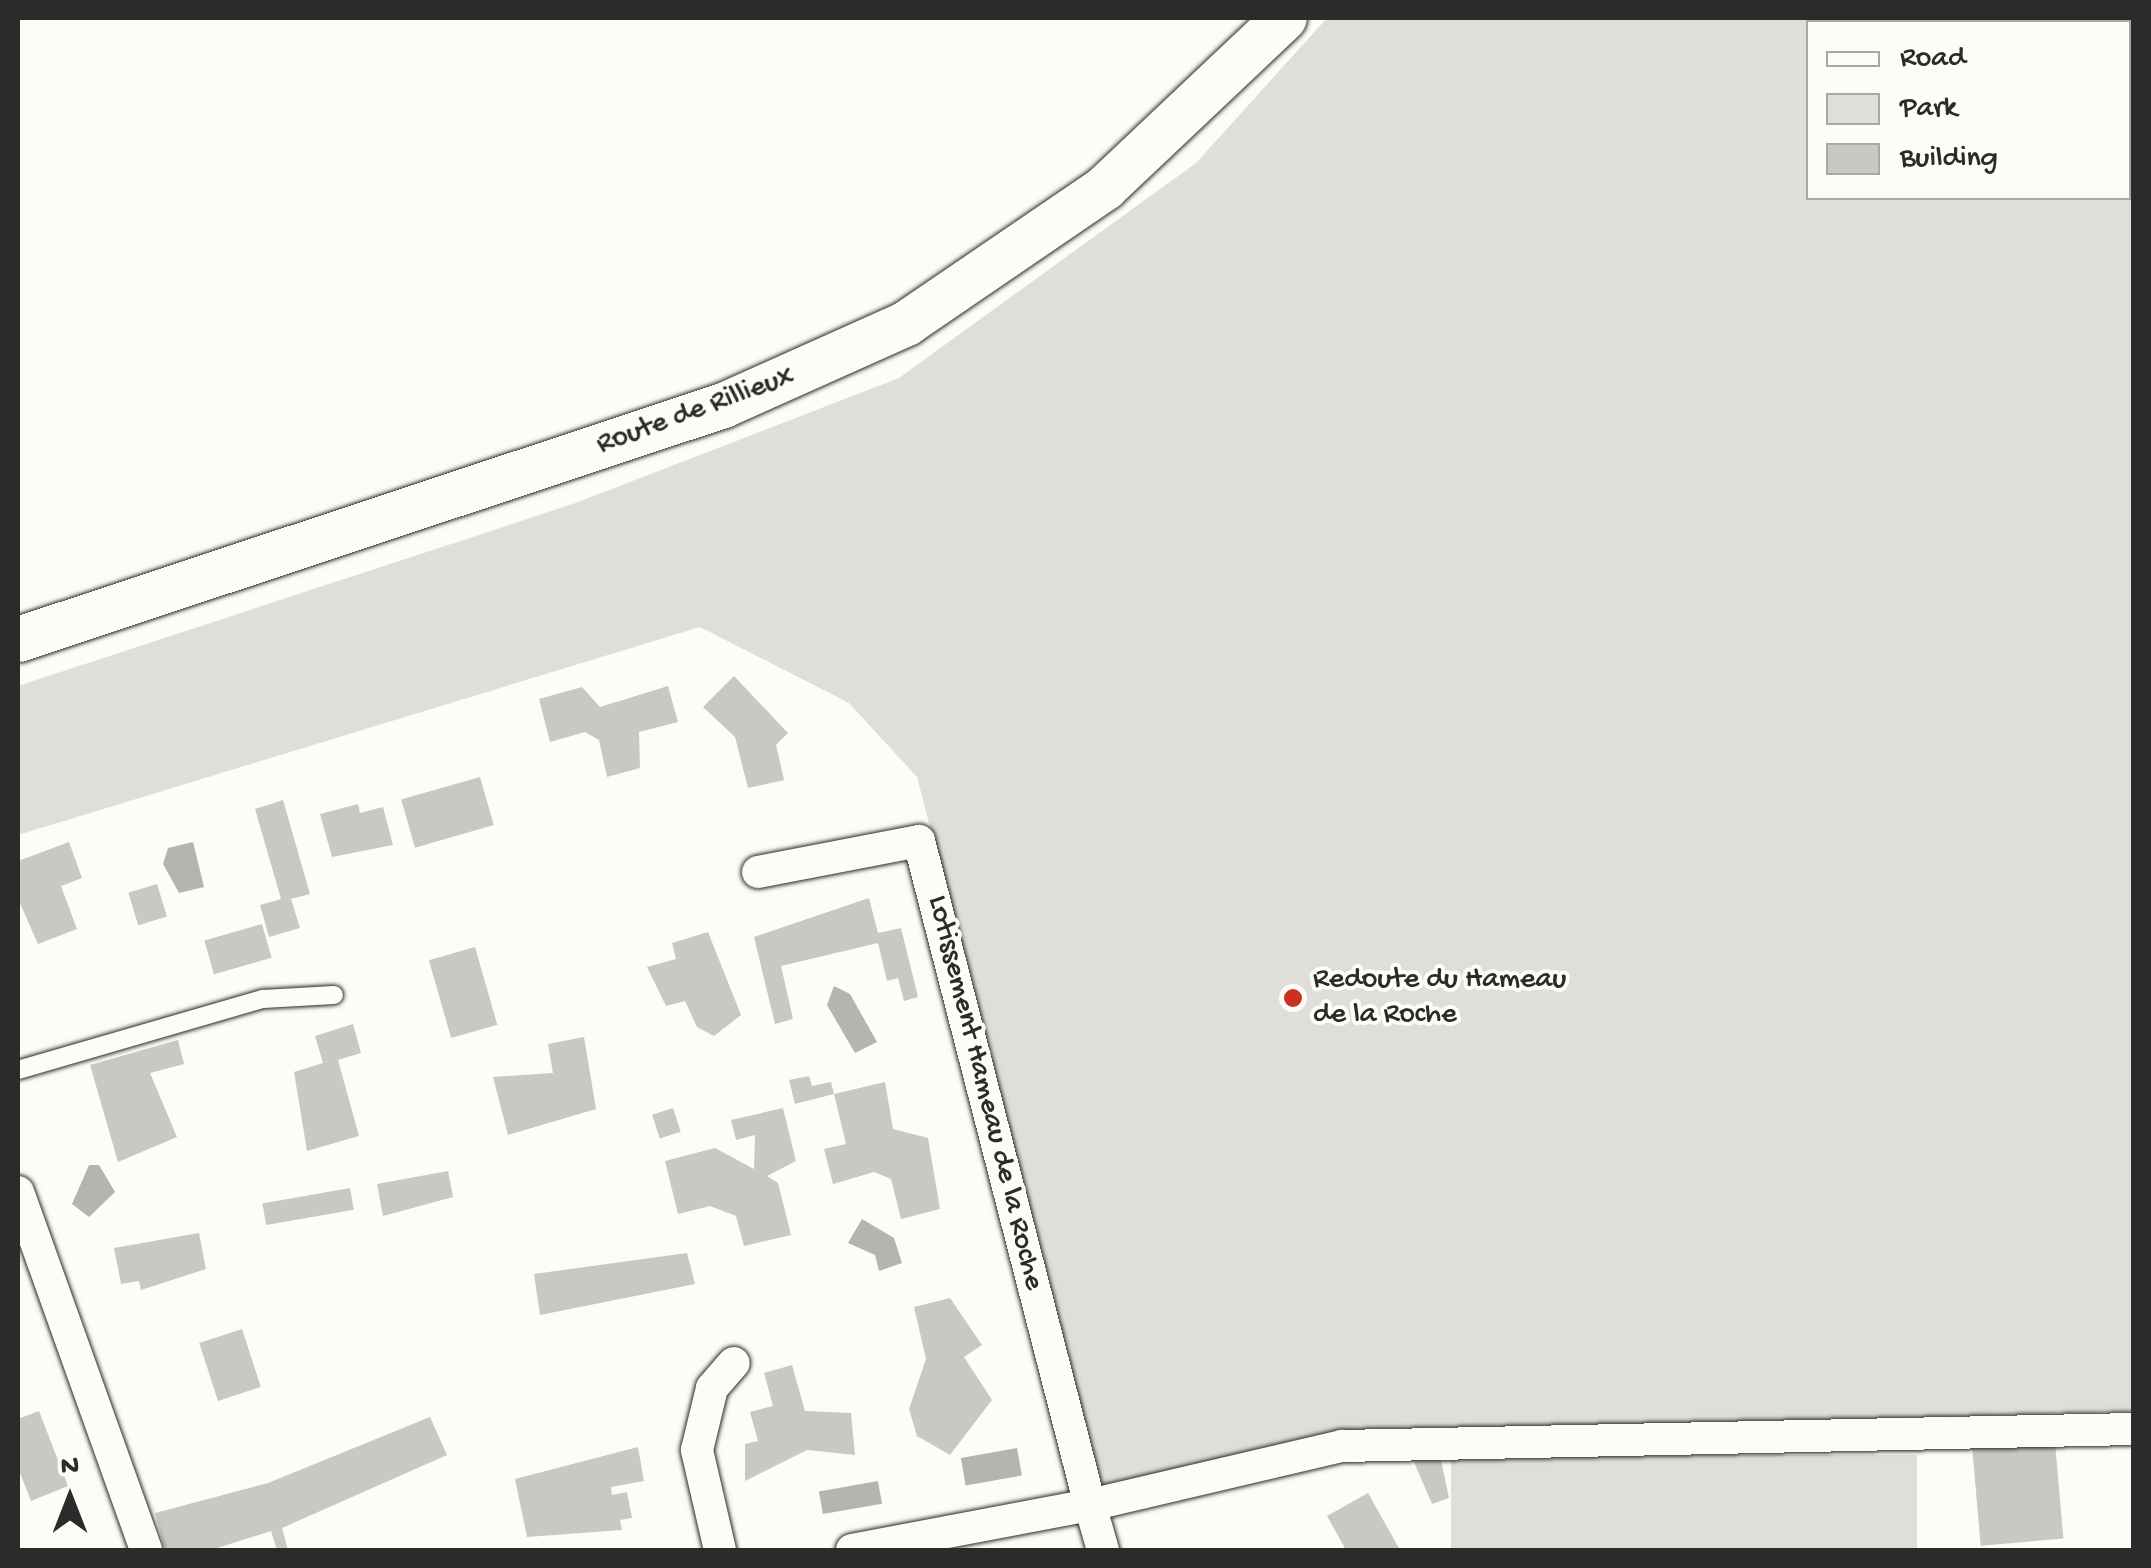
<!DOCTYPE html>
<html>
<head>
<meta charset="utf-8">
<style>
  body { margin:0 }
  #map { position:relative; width:2151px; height:1568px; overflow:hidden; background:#fdfcf7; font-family:"Gochi Hand",sans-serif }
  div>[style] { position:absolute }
  .green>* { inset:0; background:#dfdeda; transform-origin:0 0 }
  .water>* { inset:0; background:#b5b4b1; transform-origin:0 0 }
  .building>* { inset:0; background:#c9c8c4; transform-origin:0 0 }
  .roads { filter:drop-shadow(0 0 2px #2b2b2b) drop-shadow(0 0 2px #2b2b2b) }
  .lane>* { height:18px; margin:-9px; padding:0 9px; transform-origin:9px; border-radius:9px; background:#fdfcf7 }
  .street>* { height:32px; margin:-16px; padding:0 16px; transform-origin:16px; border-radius:16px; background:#fdfcf7 }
  .secondary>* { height:45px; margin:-22.5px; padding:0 22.5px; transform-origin:22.5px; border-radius:22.5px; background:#fdfcf7 }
  .dots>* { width:28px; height:28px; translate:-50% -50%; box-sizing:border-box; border:5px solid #fdfcf7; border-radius:50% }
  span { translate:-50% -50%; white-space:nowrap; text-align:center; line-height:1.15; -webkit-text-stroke:8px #fdfcf7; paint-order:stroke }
  .street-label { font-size:30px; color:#2b2b2b }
  .poi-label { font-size:30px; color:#2b2b2b }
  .left { translate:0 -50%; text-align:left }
  .frame { position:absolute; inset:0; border:20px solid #2b2b2b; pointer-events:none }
  .legend { position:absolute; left:1806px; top:20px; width:325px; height:180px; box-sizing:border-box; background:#fdfcf7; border:2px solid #a9a8a5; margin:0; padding:12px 18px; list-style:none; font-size:30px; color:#2b2b2b }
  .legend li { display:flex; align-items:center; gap:20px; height:50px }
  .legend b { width:50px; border:2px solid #a9a8a5 }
  .north { position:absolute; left:20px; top:1448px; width:100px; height:100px; -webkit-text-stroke:8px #fdfcf7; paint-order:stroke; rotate:0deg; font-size:28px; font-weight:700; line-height:40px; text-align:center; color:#2b2b2b }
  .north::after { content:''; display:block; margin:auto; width:35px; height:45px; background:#2b2b2b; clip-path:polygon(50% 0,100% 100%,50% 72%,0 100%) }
</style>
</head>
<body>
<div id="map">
  <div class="green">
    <div style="clip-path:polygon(evenodd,1327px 18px,2133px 18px,2133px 1411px,1447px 1432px,1103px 1489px,917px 777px,849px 703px,700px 627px,18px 835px,18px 686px,573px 504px,899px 378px,1196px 163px,1327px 18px,1808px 22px,2128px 22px,2128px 198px,1808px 198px,1808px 22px)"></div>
    <div style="left:1451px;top:1455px;width:466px;height:97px"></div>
  </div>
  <div class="water">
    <div style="clip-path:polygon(193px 842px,204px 887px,179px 893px,163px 864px,168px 848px)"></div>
    <div style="clip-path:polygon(834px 986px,850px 994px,877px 1042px,855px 1053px,827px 1005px)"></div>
    <div style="clip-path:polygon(89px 1165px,99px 1165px,115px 1192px,89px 1217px,72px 1204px)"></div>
    <div style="clip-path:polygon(862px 1219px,894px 1238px,902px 1263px,879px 1271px,875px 1255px,848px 1243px)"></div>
    <div style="left:1017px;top:1448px;width:28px;height:57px;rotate:80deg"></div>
    <div style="left:878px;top:1481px;width:23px;height:60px;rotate:80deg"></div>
  </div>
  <div class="building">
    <div style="clip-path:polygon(734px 676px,788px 733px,776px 745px,784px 780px,748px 788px,735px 737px,703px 707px)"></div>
    <div style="clip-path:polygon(668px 686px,678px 722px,639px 732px,640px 768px,607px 777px,599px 740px,585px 732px,550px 742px,539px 699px,582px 687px,600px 707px)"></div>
    <div style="left:480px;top:777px;width:50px;height:82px;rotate:74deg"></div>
    <div style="clip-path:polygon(283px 800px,310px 894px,291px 899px,300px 928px,269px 937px,260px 905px,281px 899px,255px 809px)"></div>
    <div style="clip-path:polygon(358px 804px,360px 813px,383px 807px,393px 845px,332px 857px,320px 814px)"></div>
    <div style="clip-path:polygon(69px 842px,82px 878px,61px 886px,77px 929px,38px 944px,18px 899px,18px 861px)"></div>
    <div style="left:157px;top:884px;width:34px;height:30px;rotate:73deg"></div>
    <div style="clip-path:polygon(869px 898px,878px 933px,901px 928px,918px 997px,904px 1001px,898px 978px,887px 981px,878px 943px,781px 966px,793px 1019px,775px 1024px,754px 937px)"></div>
    <div style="left:262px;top:924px;width:35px;height:60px;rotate:74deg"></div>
    <div style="clip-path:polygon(708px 932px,741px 1015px,714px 1036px,697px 1027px,685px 1001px,666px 1006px,647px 967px,676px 959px,672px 943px)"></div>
    <div style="left:475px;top:947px;width:81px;height:48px;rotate:74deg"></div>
    <div style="clip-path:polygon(353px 1024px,361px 1053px,338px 1060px,359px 1136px,307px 1151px,294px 1072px,323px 1063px,315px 1036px)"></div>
    <div style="clip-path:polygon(584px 1037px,596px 1109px,508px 1135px,493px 1077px,553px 1073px,548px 1044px)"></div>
    <div style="clip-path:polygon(178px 1040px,184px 1064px,150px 1073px,177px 1137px,118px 1162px,90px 1065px)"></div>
    <div style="clip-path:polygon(809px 1076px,812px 1086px,831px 1082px,834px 1094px,885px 1082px,893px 1129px,928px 1138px,940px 1209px,901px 1219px,891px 1179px,874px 1172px,833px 1184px,824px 1149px,846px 1144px,834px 1094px,795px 1104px,789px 1080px)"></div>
    <div style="left:673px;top:1108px;width:25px;height:22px;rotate:72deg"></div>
    <div style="clip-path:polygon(783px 1108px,796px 1161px,767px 1176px,778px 1183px,791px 1235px,744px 1246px,736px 1216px,710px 1206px,678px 1214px,665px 1161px,715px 1148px,754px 1169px,755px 1135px,736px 1140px,731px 1120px)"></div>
    <div style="clip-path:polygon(448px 1171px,453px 1197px,383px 1216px,377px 1184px)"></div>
    <div style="left:350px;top:1188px;width:22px;height:89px;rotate:80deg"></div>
    <div style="clip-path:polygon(199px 1233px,206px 1269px,141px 1290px,139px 1281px,121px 1284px,114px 1248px)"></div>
    <div style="clip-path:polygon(687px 1253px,695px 1284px,540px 1315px,534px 1274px)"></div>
    <div style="clip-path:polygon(950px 1298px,982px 1345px,964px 1357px,992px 1400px,950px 1455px,917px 1436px,909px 1409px,926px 1359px,914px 1307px)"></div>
    <div style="left:242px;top:1329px;width:61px;height:45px;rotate:72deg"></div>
    <div style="clip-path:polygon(792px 1365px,805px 1411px,851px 1413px,855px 1455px,807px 1450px,745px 1481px,745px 1444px,758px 1441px,750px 1412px,773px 1406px,764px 1373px)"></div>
    <div style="clip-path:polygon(39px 1411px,68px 1486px,31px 1501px,18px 1468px,18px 1419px)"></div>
    <div style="clip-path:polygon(430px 1417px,447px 1455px,282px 1528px,288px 1550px,277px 1550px,271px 1531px,211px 1550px,165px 1550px,155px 1513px,268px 1483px)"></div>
    <div style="left:2054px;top:1431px;width:108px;height:83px;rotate:85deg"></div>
    <div style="clip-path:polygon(638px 1447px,644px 1481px,611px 1487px,612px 1495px,627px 1492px,632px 1518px,620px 1520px,622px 1530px,527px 1537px,515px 1479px)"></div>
    <div style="clip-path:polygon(1439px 1451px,1449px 1498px,1432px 1504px,1410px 1453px)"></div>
    <div style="clip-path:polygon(1368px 1493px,1400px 1550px,1346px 1550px,1327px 1516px)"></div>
  </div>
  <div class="roads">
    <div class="lane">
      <div style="left:18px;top:1070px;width:255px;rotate:-16.2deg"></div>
      <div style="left:263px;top:999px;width:71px;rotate:-3.2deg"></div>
    </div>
    <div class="street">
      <div style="left:758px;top:872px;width:164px;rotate:-10.9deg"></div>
      <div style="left:919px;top:841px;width:686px;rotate:75.56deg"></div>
      <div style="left:1090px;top:1505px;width:259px;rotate:-13.2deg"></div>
      <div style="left:1342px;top:1446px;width:792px;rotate:-1.23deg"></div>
      <div style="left:18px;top:1192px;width:380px;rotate:70.3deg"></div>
      <div style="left:720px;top:1550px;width:103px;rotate:-103deg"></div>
      <div style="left:697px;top:1450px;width:64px;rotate:-76.4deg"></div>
      <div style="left:712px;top:1388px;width:33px;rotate:-49deg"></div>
      <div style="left:852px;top:1550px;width:242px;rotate:-10.7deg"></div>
      <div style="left:1090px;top:1505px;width:47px;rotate:73.9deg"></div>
    </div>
    <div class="secondary">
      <div style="left:18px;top:639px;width:743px;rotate:-18.36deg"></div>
      <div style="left:723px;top:405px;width:201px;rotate:-24.1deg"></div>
      <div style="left:906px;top:323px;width:241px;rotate:-34.3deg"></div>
      <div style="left:1105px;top:187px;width:246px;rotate:-43.4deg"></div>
    </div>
  </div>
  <div class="dots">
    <div style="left:1293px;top:998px;background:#c8321e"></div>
  </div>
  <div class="street-label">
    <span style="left:696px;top:412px;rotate:-20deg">Route de Rillieux</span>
    <span style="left:984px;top:1093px;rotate:76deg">Lotissement Hameau de la Roche</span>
  </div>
  <div class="poi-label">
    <span class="left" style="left:1313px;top:998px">Redoute du Hameau<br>de la Roche</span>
  </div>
  <div class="frame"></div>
  <ul class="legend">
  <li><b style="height:12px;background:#fdfcf7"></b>Road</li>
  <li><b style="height:28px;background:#dfdeda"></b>Park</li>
  <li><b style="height:28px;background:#c9c8c4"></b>Building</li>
  </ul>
  <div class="north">N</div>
</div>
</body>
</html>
